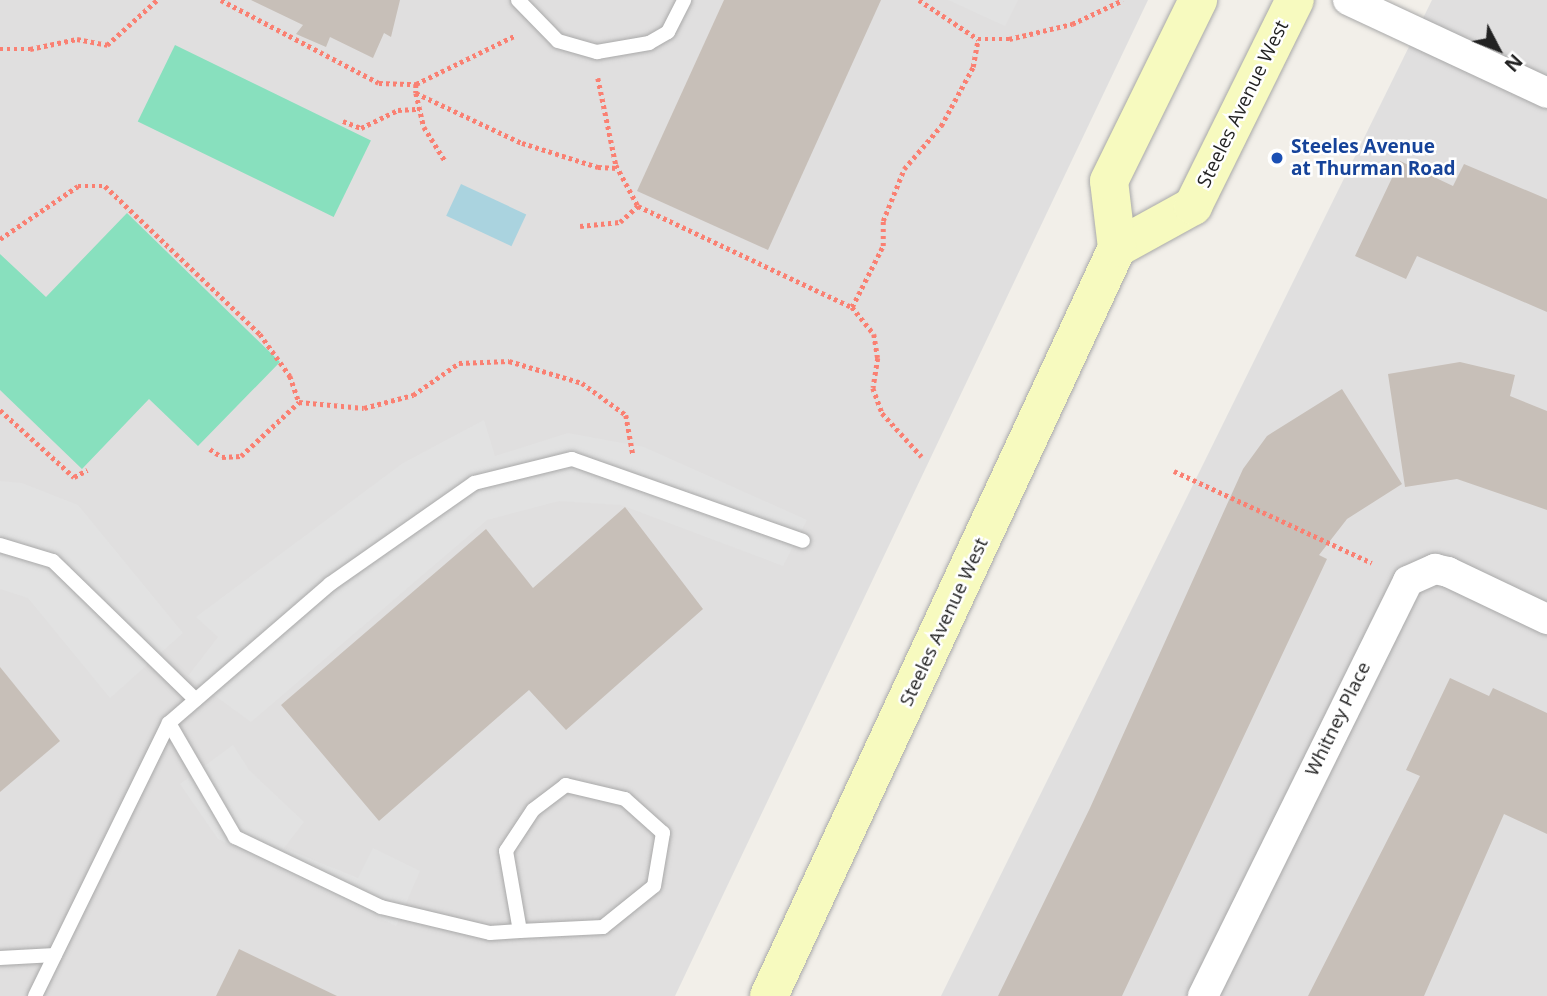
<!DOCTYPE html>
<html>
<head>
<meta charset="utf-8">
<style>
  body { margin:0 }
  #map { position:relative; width:1547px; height:996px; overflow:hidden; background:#f2efe9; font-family:"Open Sans",sans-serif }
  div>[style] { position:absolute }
  .residential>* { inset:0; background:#e0dfdf }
  .pitch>* { inset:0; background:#88e0be; transform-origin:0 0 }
  .parking>* { inset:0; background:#e2e2e2 }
  .water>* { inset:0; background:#aad3df; transform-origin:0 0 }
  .building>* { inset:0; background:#c7bfb8 }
  .path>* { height:4.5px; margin-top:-2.25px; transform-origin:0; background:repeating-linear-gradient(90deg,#fa8072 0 3.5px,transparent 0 7px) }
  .roads { filter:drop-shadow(0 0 2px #a9a9a9) drop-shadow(0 0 2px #a9a9a9) }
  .service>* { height:14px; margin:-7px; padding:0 7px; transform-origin:7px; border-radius:7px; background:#fff }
  .minor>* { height:30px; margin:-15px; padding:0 15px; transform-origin:15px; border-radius:15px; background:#fff }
  .secondary>* { height:38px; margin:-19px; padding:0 19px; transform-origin:19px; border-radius:19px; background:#f7fabf }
  .dots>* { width:19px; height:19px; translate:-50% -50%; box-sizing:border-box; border:4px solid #fff; border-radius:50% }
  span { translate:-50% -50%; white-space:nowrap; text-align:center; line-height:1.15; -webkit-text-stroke:5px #fff; paint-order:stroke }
  .street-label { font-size:19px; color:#222 }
  .transit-label { font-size:19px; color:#164399; font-weight:700 }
  .left { translate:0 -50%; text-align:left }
  .north { position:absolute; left:1463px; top:14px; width:70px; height:70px; -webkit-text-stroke:5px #fff; paint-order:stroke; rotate:132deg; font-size:19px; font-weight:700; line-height:28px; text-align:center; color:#222 }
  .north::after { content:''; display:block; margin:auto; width:24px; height:32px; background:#222; clip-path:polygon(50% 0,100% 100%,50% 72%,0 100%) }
</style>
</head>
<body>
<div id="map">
  <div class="residential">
    <div style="clip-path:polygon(0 0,1148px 0,675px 996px,0 996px)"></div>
    <div style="clip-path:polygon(1432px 0,1547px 0,1547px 996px,941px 996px)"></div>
  </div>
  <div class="pitch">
    <div style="left:175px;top:45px;width:218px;height:85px;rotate:26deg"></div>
    <div style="clip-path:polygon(127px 213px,280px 362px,198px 446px,149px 399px,82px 469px,0 390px,0 254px,46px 297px)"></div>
  </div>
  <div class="parking">
    <div style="clip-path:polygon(948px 0,1018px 0,1005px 26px)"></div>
    <div style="clip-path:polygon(484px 420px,495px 456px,568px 433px,644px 447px,807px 520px,783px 566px,621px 505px,559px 501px,487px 520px,251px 722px,188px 676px,218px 637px,196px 617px,403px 463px)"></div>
    <div style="clip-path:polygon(0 481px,22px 483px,78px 505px,183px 633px,110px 698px,28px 598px,0 589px)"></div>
    <div style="clip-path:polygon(233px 745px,249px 770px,304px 822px,284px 848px,358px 878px,373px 848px,420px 871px,396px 926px,218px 839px,180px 784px)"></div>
  </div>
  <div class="water">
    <div style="left:461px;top:184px;width:72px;height:35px;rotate:25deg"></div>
  </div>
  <div class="building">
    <div style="clip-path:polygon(251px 0,400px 0,391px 37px,384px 33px,373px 58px,330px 37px,326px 47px,296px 34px,303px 25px)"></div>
    <div style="clip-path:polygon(724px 0,881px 0,768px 250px,637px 191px)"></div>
    <div style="clip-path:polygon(1400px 161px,1453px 186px,1464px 164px,1547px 199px,1547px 312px,1417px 256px,1406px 279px,1355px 256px)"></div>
    <div style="clip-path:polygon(1460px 362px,1515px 375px,1510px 396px,1547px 411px,1547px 510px,1457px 479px,1405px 487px,1388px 374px)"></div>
    <div style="clip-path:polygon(1342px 389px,1402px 484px,1347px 519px,1319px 555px,1327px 559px,1122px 996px,998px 996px,1090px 808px,1243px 469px,1267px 436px)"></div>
    <div style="clip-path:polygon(625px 507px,703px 609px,566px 730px,529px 690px,379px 821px,281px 705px,486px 529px,533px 588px)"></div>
    <div style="clip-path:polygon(0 667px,60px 741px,0 792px)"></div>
    <div style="clip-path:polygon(1450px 678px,1489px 696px,1493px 688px,1547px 713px,1547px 834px,1504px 814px,1424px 996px,1308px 996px,1420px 776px,1406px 770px)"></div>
    <div style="clip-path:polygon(239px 949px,337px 996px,216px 996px)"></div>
  </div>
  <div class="path">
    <div style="left:221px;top:0;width:178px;rotate:27.7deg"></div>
    <div style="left:379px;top:83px;width:37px;rotate:2deg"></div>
    <div style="left:416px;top:84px;width:9px;rotate:90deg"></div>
    <div style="left:416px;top:93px;width:117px;rotate:25.3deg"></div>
    <div style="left:522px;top:143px;width:80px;rotate:17.5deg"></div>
    <div style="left:598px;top:167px;width:20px;rotate:3deg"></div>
    <div style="left:919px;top:0;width:71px;rotate:33.5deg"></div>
    <div style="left:978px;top:39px;width:31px"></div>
    <div style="left:1009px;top:39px;width:65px;rotate:-13.4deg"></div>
    <div style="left:1072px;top:24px;width:56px;rotate:-25.2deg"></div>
    <div style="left:0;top:49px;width:30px"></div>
    <div style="left:30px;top:49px;width:48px;rotate:-12deg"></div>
    <div style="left:77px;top:39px;width:31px;rotate:11deg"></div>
    <div style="left:107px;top:45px;width:67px;rotate:-42deg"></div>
    <div style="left:598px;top:78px;width:89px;rotate:78.3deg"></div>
    <div style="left:616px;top:165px;width:47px;rotate:61.8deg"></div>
    <div style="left:416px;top:84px;width:111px;rotate:-26.1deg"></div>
    <div style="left:416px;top:93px;width:35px;rotate:77deg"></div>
    <div style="left:424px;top:127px;width:40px;rotate:58deg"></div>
    <div style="left:343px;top:121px;width:19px;rotate:21deg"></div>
    <div style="left:361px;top:128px;width:41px;rotate:-25.9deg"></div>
    <div style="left:398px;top:110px;width:22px;rotate:-3deg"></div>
    <div style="left:580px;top:226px;width:40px;rotate:-5.7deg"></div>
    <div style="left:620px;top:222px;width:24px;rotate:-42deg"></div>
    <div style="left:638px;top:206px;width:237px;rotate:25.3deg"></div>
    <div style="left:852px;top:307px;width:35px;rotate:51deg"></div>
    <div style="left:874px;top:334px;width:24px;rotate:81deg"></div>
    <div style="left:878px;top:358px;width:30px;rotate:99deg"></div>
    <div style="left:873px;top:388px;width:27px;rotate:70deg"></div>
    <div style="left:882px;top:413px;width:59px;rotate:47.7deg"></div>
    <div style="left:0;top:239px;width:94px;rotate:-34.2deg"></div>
    <div style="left:78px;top:186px;width:27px"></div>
    <div style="left:105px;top:186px;width:214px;rotate:43.7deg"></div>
    <div style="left:260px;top:334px;width:52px;rotate:54.5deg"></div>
    <div style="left:290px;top:376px;width:28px;rotate:71deg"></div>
    <div style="left:299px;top:402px;width:65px;rotate:5.3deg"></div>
    <div style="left:364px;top:408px;width:51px;rotate:-14.9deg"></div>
    <div style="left:413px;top:395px;width:56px;rotate:-34.8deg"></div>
    <div style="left:459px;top:363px;width:50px;rotate:-2.3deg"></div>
    <div style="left:509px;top:361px;width:76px;rotate:16.8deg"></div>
    <div style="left:582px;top:383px;width:54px;rotate:36deg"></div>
    <div style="left:626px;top:415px;width:40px;rotate:80deg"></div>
    <div style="left:852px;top:307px;width:68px;rotate:-63.1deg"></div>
    <div style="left:883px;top:246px;width:25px;rotate:-90deg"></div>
    <div style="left:883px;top:221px;width:56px;rotate:-68deg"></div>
    <div style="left:904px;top:169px;width:57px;rotate:-49.3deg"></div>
    <div style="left:941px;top:126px;width:67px;rotate:-61.5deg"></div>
    <div style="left:973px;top:67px;width:28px;rotate:-80deg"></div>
    <div style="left:0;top:410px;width:100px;rotate:42.2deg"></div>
    <div style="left:74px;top:477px;width:15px;rotate:-28deg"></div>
    <div style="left:210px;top:449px;width:14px;rotate:34deg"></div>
    <div style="left:222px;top:457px;width:19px;rotate:-3deg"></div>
    <div style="left:241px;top:456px;width:79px;rotate:-43deg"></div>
    <div style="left:1174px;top:471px;width:218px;rotate:24.9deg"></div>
  </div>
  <div class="roads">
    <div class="service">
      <div style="left:518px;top:0;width:57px;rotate:45.7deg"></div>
      <div style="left:558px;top:41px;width:41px;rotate:15.8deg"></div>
      <div style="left:597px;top:52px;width:53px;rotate:-9.8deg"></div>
      <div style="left:649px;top:43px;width:22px;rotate:-30deg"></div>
      <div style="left:668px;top:32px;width:36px;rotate:-63deg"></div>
      <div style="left:0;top:545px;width:55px;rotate:16.8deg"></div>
      <div style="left:53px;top:561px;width:199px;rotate:44.2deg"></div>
      <div style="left:169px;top:723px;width:132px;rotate:59.9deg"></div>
      <div style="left:235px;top:837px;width:162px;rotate:25.6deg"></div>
      <div style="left:381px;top:907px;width:112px;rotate:13.4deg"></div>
      <div style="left:490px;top:933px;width:30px;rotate:-4deg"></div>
      <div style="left:520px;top:931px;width:83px;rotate:-2.8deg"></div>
      <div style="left:603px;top:927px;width:65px;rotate:-38.8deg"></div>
      <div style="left:654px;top:886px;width:54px;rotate:-80.4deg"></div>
      <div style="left:663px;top:833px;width:51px;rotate:-138.2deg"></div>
      <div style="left:625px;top:799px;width:61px;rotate:-166.7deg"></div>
      <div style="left:566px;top:785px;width:41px;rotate:142.9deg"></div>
      <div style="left:533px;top:810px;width:49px;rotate:123.4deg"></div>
      <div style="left:506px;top:851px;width:81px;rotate:80.1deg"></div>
      <div style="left:0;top:958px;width:55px;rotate:-3.1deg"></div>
      <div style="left:35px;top:996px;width:304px;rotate:-63.9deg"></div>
      <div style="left:169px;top:723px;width:213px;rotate:-40.8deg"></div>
      <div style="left:330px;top:584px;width:176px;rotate:-35deg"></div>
      <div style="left:474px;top:483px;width:101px;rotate:-13.8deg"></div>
      <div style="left:572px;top:459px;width:245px;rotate:19.5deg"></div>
    </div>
    <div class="minor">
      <div style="left:1348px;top:0;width:220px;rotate:25deg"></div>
      <div style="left:1203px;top:996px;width:463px;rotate:-63.7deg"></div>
      <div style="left:1408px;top:581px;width:30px;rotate:-24deg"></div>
      <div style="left:1435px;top:569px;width:13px;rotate:13deg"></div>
      <div style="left:1448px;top:572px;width:110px;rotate:25.4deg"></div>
    </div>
    <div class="secondary">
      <div style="left:1117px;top:248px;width:87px;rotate:-28.9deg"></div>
      <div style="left:1193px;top:206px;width:230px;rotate:-63.7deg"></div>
      <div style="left:769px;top:996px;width:825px;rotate:-65.05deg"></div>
      <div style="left:1117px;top:248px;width:67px;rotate:-96.8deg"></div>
      <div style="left:1109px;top:181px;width:202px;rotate:-63.8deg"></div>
    </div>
  </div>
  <div class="dots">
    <div style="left:1277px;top:158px;background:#1a4fb4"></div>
  </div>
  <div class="street-label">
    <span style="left:1243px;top:104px;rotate:-64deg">Steeles Avenue West</span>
    <span style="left:944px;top:622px;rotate:-65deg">Steeles Avenue West</span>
    <span style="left:1338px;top:719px;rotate:-64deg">Whitney Place</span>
  </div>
  <div class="transit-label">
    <span class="left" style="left:1291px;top:158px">Steeles Avenue<br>at Thurman Road</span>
  </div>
  <div class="north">N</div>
</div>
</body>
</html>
